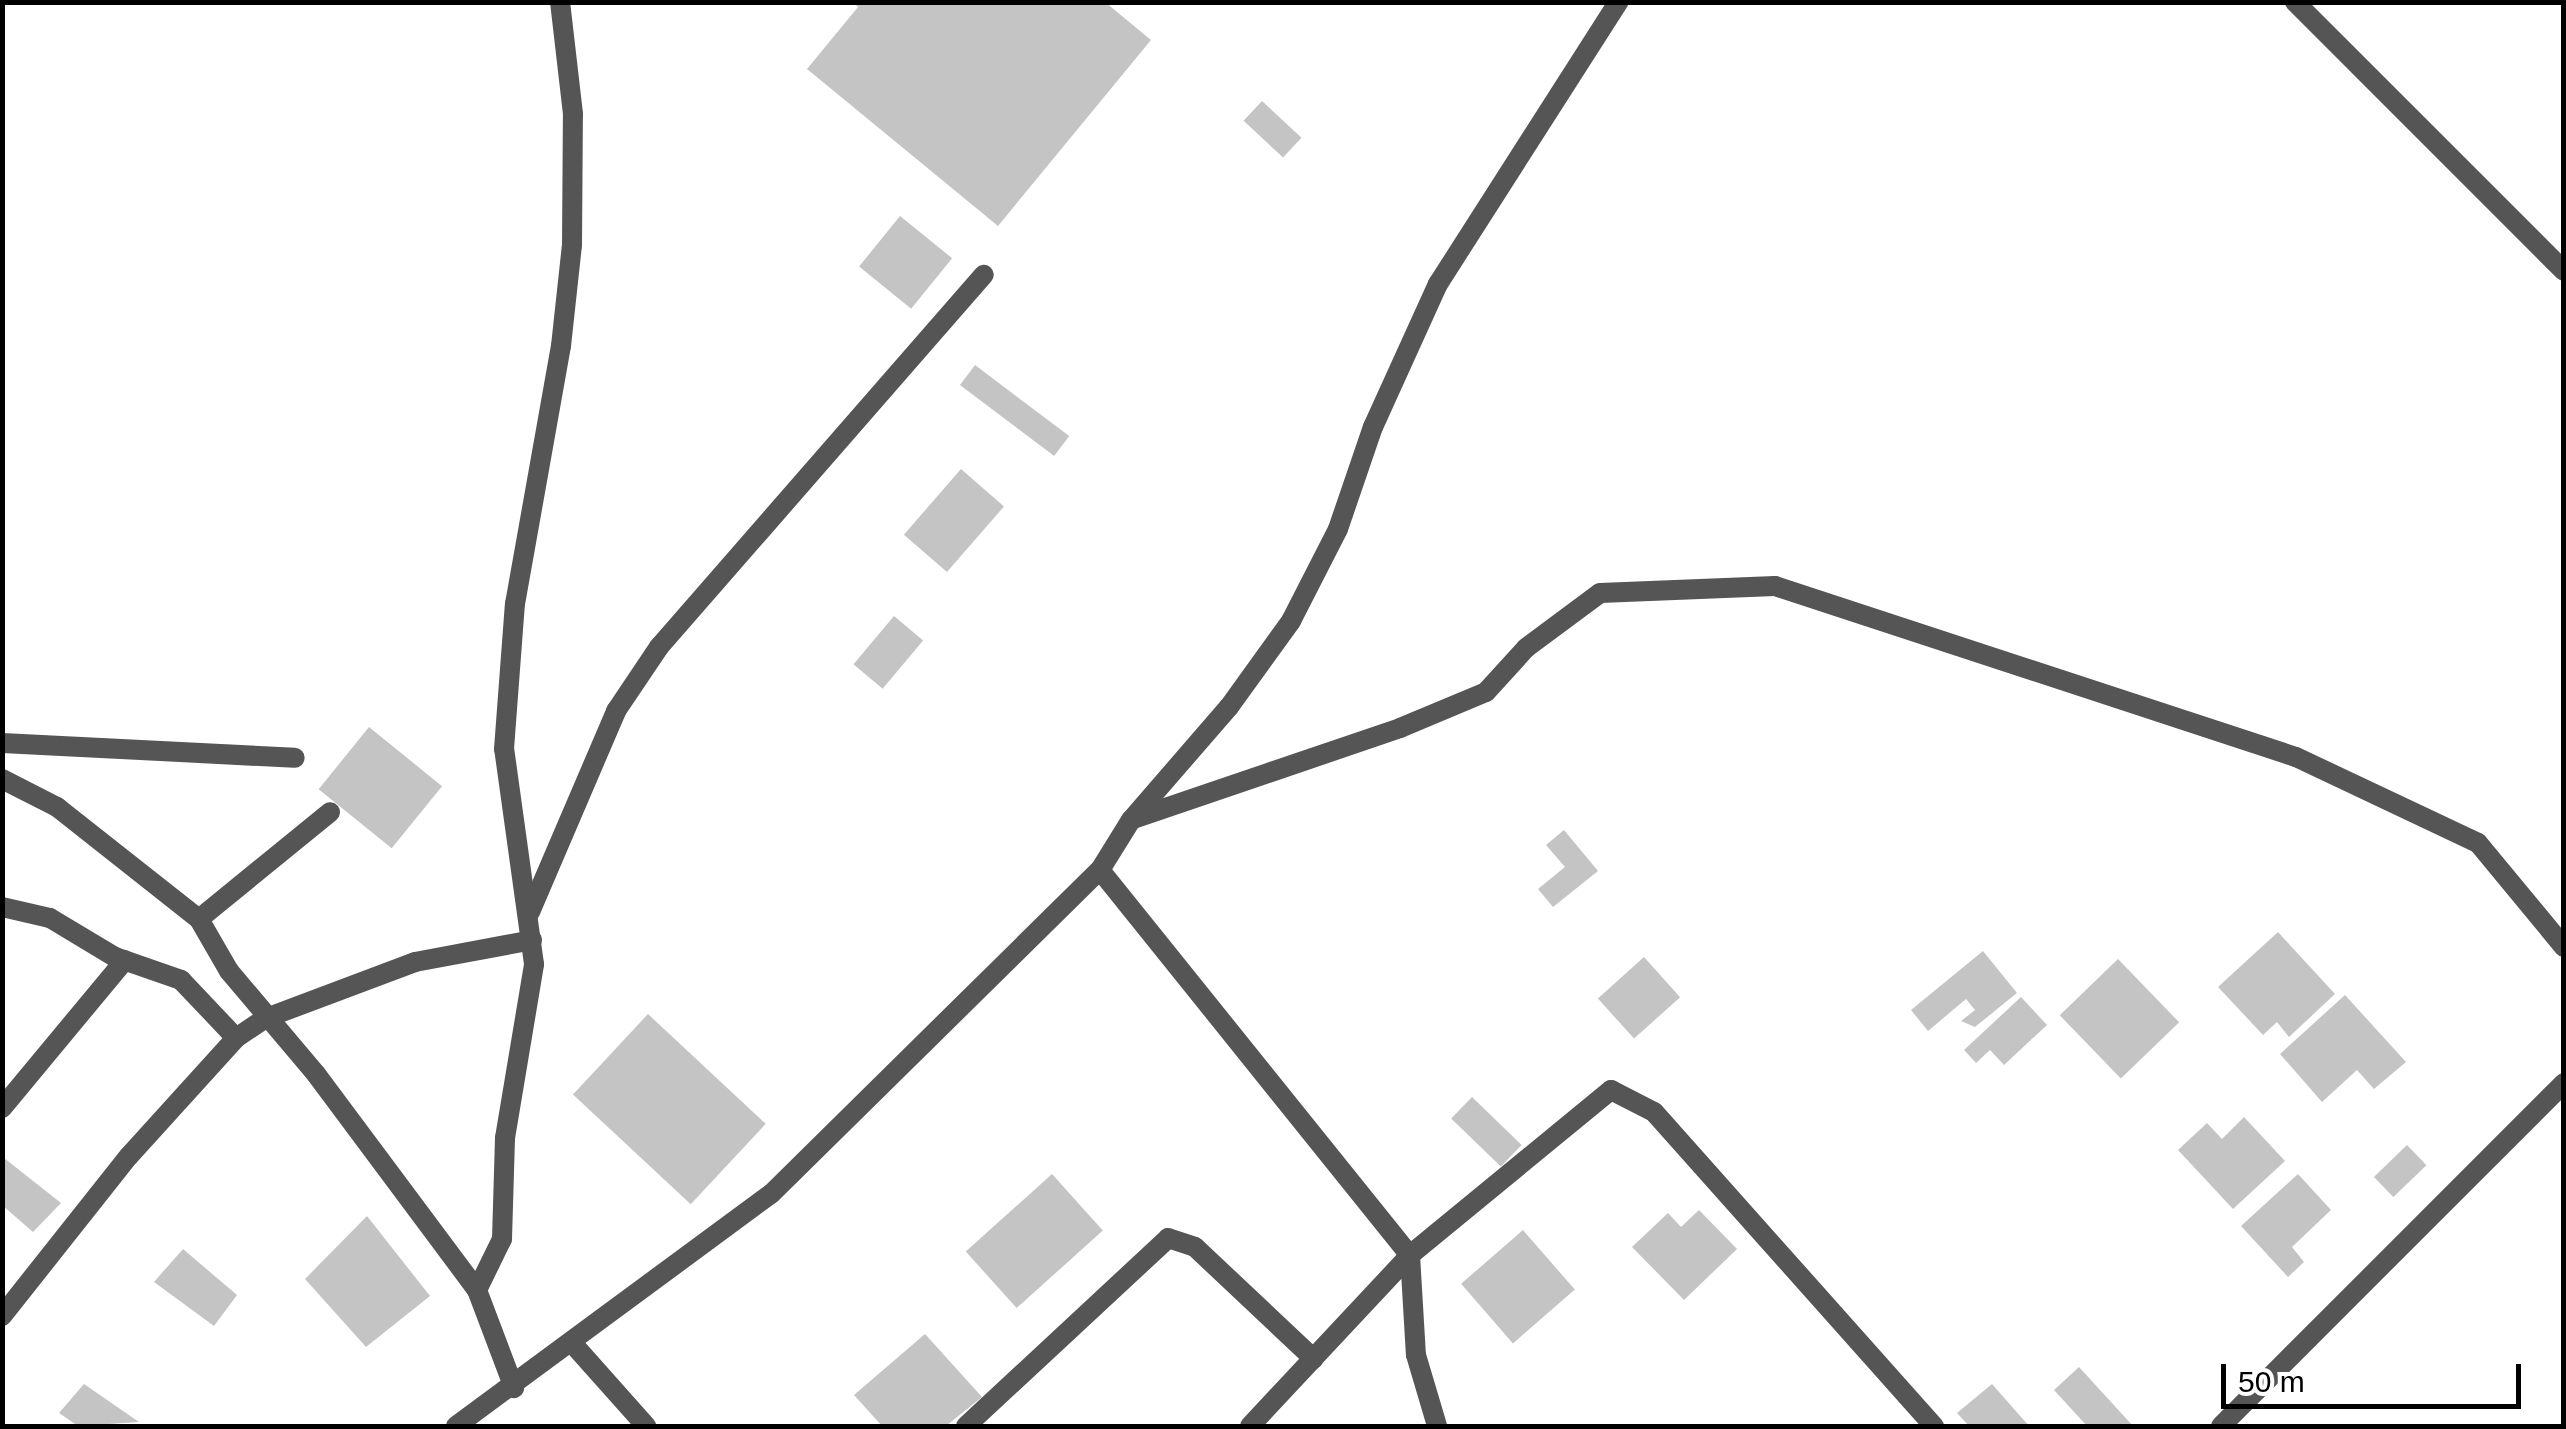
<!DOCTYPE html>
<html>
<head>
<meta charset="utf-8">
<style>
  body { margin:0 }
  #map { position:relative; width:2566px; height:1429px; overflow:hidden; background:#fff; font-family:Arial,sans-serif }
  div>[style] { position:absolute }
  .building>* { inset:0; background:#c4c4c4; transform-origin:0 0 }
  .street>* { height:20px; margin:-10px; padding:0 10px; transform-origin:10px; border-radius:10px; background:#555 }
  span { translate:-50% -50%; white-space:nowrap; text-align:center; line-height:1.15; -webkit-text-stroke:10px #fff; paint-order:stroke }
  .frame { position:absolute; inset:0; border:5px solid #000; pointer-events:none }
  .scale { position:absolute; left:2221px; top:1364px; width:300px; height:45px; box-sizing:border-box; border:5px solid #000; border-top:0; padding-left:12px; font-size:30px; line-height:35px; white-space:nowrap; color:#000; -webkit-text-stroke:8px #fff; paint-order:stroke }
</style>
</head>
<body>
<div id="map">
  <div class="building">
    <div style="clip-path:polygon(853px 2px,1105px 2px,1151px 40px,998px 226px,807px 69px,858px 7px)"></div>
    <div style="left:1262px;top:101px;width:54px;height:27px;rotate:43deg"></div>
    <div style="left:900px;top:216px;width:67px;height:65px;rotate:39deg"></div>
    <div style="left:975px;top:365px;width:118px;height:25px;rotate:37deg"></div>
    <div style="left:961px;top:469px;width:57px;height:87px;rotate:41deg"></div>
    <div style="left:894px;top:616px;width:38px;height:63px;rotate:40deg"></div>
    <div style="left:369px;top:727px;width:94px;height:80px;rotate:39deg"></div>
    <div style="clip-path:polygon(1564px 830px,1598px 871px,1553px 907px,1538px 889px,1565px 867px,1546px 845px)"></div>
    <div style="clip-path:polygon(2278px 932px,2335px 994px,2289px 1037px,2277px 1022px,2263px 1035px,2218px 987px)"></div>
    <div style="clip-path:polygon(1983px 951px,2017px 993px,1975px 1027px,1961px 1021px,1975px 1010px,1966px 999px,1928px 1031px,1911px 1010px)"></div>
    <div style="left:1644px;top:957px;width:54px;height:62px;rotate:48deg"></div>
    <div style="left:2118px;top:959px;width:88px;height:81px;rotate:46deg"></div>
    <div style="clip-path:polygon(2345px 995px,2406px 1062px,2374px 1089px,2357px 1070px,2322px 1102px,2280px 1054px)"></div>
    <div style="clip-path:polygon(2021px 997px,2047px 1025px,2004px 1065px,1990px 1050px,1976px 1063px,1964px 1050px)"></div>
    <div style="left:648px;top:1014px;width:161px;height:110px;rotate:43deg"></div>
    <div style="left:1472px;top:1097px;width:69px;height:30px;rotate:44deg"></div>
    <div style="clip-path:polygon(2244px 1117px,2285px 1161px,2233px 1209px,2178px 1150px,2207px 1123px,2222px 1139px)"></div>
    <div style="left:2407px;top:1145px;width:28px;height:46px;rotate:46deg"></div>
    <div style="clip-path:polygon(4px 1158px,61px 1203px,33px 1232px,2px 1205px)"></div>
    <div style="left:1052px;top:1174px;width:76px;height:116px;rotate:48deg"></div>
    <div style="clip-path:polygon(2298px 1174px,2331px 1210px,2292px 1247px,2304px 1262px,2288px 1277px,2241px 1226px)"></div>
    <div style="clip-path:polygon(1699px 1210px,1737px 1249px,1684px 1300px,1632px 1247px,1668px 1213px,1681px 1227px)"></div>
    <div style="clip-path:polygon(367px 1216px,430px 1296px,366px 1347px,305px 1279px)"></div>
    <div style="left:1523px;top:1230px;width:79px;height:82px;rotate:49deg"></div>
    <div style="clip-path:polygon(183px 1249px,237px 1295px,214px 1326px,154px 1282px)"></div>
    <div style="clip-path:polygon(925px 1334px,982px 1397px,946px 1426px,882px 1426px,854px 1395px)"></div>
    <div style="clip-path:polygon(2079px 1367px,2133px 1426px,2087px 1426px,2054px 1390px)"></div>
    <div style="clip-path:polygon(84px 1384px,139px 1422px,78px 1426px,59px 1413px)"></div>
    <div style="clip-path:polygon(1992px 1384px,2029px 1426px,1969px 1426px,1957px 1413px)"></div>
  </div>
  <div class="street">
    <div style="left:2295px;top:2px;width:380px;rotate:45deg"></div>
    <div style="left:2px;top:743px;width:293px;rotate:2.9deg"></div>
    <div style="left:2px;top:779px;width:62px;rotate:27deg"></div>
    <div style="left:57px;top:807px;width:181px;rotate:38.3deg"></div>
    <div style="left:199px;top:919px;width:60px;rotate:60deg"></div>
    <div style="left:229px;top:971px;width:135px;rotate:49.8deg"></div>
    <div style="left:316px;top:1074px;width:269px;rotate:53.3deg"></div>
    <div style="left:477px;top:1290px;width:105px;rotate:69.3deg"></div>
    <div style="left:1133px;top:819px;width:282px;rotate:-18.8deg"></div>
    <div style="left:1400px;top:728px;width:93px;rotate:-22.7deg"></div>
    <div style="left:1486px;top:692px;width:59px;rotate:-47.7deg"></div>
    <div style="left:1526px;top:648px;width:92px;rotate:-36.6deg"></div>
    <div style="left:1600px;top:593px;width:175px;rotate:-2.3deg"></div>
    <div style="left:1775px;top:586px;width:548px;rotate:18.17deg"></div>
    <div style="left:2296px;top:757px;width:201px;rotate:25.3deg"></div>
    <div style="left:2478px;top:843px;width:135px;rotate:50.4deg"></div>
    <div style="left:1100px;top:870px;width:494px;rotate:51.2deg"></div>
    <div style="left:1410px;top:1255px;width:100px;rotate:86.6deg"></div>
    <div style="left:1416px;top:1355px;width:74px;rotate:73.5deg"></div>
    <div style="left:2px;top:907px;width:49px;rotate:12.9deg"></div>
    <div style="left:50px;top:918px;width:76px;rotate:31deg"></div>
    <div style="left:115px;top:957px;width:70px;rotate:19.2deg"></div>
    <div style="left:181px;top:980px;width:80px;rotate:46.5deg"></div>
    <div style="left:530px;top:912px;width:219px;rotate:-66.8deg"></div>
    <div style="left:616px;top:711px;width:77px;rotate:-56.1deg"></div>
    <div style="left:659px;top:647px;width:494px;rotate:-48.9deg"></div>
    <div style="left:199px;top:919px;width:169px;rotate:-39.2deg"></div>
    <div style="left:2px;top:1108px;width:192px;rotate:-50.3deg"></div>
    <div style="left:477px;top:1290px;width:57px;rotate:-63.9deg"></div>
    <div style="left:502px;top:1239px;width:101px;rotate:-88.3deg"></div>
    <div style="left:505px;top:1138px;width:176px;rotate:-80.5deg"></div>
    <div style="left:534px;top:964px;width:217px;rotate:-97.9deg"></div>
    <div style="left:504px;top:749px;width:145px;rotate:-85.7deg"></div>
    <div style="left:515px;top:604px;width:262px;rotate:-79.9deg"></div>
    <div style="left:561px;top:346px;width:102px;rotate:-83.8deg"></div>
    <div style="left:572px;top:245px;width:131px;rotate:-89.6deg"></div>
    <div style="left:573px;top:114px;width:113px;rotate:-96.6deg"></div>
    <div style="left:2px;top:1316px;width:204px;rotate:-51.6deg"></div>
    <div style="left:129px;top:1156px;width:159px;rotate:-47.8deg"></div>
    <div style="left:236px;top:1038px;width:36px;rotate:-34deg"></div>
    <div style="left:266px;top:1018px;width:159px;rotate:-20.6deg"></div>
    <div style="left:415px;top:962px;width:119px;rotate:-10.6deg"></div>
    <div style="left:573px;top:1344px;width:110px;rotate:48.3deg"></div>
    <div style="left:456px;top:1426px;width:391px;rotate:-36.4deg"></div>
    <div style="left:771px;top:1194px;width:462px;rotate:-44.6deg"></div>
    <div style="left:1100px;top:870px;width:59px;rotate:-58.2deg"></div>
    <div style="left:1131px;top:820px;width:150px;rotate:-49.1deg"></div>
    <div style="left:1229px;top:707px;width:106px;rotate:-54.2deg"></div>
    <div style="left:1291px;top:621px;width:103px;rotate:-62.9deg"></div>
    <div style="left:1338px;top:529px;width:108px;rotate:-71.1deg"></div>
    <div style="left:1373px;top:427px;width:157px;rotate:-65.6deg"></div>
    <div style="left:1438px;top:284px;width:335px;rotate:-57.4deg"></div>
    <div style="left:966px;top:1426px;width:276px;rotate:-42.9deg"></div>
    <div style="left:1168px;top:1238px;width:28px;rotate:18deg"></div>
    <div style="left:1195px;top:1247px;width:163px;rotate:43.3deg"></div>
    <div style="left:1250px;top:1426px;width:234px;rotate:-46.9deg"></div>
    <div style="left:1410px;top:1255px;width:260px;rotate:-39.4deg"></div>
    <div style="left:1611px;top:1090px;width:48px;rotate:27.1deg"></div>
    <div style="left:1654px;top:1112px;width:421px;rotate:48.3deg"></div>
    <div style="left:2221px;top:1426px;width:485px;rotate:-45deg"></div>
  </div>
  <div class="frame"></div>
  <div class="scale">50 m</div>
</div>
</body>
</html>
